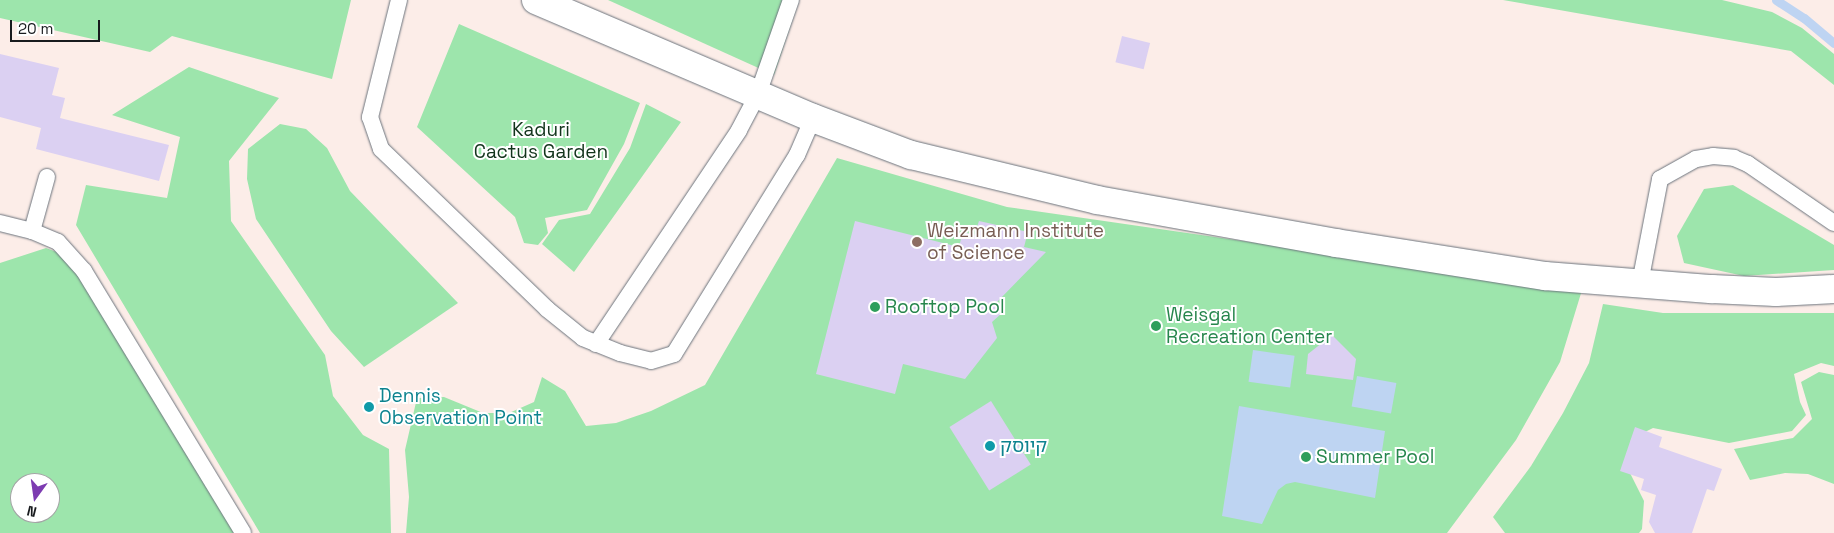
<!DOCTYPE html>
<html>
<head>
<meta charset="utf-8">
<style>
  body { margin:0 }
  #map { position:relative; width:1834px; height:533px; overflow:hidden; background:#f9fbfd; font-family:"Space Grotesk","Noto Sans Hebrew",sans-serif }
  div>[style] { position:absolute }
  .education>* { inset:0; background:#fcede8 }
  .green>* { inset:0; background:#9de5ac }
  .water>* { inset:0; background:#bed4f2; transform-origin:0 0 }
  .stream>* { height:9px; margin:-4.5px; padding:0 4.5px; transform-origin:4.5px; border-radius:4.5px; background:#bed4f2 }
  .building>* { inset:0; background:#dbd0f2; transform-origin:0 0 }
  .roads { filter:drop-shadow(0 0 1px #6b737c) drop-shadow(0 0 1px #6b737c) }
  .lane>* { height:16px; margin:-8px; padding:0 8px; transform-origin:8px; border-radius:8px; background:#fff }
  .street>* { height:28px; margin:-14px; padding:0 14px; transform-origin:14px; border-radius:14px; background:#fff }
  .dots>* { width:14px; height:14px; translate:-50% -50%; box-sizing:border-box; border:2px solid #fff; border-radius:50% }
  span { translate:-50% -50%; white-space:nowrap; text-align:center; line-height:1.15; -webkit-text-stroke:4px #fff; paint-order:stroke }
  .park-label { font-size:19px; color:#12341c }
  .education-label { font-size:19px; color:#785e54 }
  .left { translate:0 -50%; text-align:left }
  .leisure-label { font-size:19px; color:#27864d }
  .culture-label { font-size:19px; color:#0d838f }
  .north { position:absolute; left:10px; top:473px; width:50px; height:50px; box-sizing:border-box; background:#fff; border:1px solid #a3a4a5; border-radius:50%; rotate:194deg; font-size:14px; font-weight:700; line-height:20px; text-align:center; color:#181b1e }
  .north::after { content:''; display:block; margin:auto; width:18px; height:22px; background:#7d3cb1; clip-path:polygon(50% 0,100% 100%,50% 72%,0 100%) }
  .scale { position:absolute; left:10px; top:20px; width:90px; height:22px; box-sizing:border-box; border:2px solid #181b1e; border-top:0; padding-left:6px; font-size:15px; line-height:18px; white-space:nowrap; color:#181b1e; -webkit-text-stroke:4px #fff; paint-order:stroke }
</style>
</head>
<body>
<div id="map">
  <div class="education">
    <div style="clip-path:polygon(evenodd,0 0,1834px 0,1834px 533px,0 533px,0 0,20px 483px,50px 483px,50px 513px,20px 513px,20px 483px)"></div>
  </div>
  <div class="green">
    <div style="clip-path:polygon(0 0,351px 0,332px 79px,172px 36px,150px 52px,0 18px)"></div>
    <div style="clip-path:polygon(608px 0,799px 0,774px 75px)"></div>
    <div style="clip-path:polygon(1503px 0,1722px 0,1772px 12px,1802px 28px,1834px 54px,1834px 85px,1791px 51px)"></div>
    <div style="clip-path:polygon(459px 24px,640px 103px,624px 144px,587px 210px,545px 218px,548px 233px,538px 245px,524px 243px,515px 217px,417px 127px)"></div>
    <div style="clip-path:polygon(189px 67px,279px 98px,229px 161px,231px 221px,325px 355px,333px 396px,363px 435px,389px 449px,391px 533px,260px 533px,76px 225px,86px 185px,167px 198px,180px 137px,112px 115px)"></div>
    <div style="clip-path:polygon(646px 104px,681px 122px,574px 272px,542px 244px,559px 220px,590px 214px,630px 148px)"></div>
    <div style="clip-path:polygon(280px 124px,306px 129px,327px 148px,350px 191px,458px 303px,364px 367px,331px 331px,256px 219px,247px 179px,248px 149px)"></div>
    <div style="clip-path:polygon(837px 158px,1007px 207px,1582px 290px,1560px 362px,1516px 440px,1447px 533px,406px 533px,409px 497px,405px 450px,417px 398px,444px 397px,483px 413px,509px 413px,534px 402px,542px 377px,565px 391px,586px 426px,616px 423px,651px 411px,705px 385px)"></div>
    <div style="clip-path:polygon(1733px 185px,1834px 245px,1834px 270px,1744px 276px,1684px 263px,1677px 236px,1704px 189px)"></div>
    <div style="clip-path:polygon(evenodd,46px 248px,62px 254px,79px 274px,237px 533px,0 533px,0 263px,46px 248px,20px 483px,50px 483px,50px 513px,20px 513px,20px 483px)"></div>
    <div style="clip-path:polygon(1603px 304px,1663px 313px,1834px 313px,1834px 366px,1821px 363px,1794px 374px,1800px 402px,1806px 415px,1792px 431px,1729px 443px,1653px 428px,1631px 439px,1628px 469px,1644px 501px,1642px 529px,1639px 533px,1505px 533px,1493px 517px,1531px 466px,1563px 413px,1589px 363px)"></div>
    <div style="clip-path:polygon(1819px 372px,1834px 375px,1834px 484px,1808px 474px,1785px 473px,1750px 480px,1734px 449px,1793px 438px,1812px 419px,1801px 382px)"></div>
  </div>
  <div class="water">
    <div style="left:1253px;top:350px;width:42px;height:32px;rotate:8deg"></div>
    <div style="left:1357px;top:376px;width:40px;height:31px;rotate:10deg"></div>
    <div style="clip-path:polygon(1239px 406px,1385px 431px,1375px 498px,1295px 482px,1286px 484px,1278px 490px,1262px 524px,1222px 516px)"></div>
  </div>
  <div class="stream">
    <div style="left:1776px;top:0;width:33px;rotate:33deg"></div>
    <div style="left:1804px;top:18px;width:39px;rotate:40deg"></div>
  </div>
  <div class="building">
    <div style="left:1122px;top:36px;width:29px;height:27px;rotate:14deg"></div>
    <div style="clip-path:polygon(0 54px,59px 68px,52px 95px,65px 98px,60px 118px,169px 145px,159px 181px,36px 149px,41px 128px,0 117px)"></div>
    <div style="clip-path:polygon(855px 221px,959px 247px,963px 231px,974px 236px,979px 221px,1028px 232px,1024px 247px,1046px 252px,997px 302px,1002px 313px,992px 322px,997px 338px,965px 379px,903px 364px,895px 394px,816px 374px)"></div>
    <div style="clip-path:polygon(1332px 335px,1356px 359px,1353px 380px,1306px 374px,1308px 354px)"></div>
    <div style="left:991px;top:401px;width:75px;height:49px;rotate:58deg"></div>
    <div style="clip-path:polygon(1635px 427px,1662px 437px,1659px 447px,1722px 469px,1714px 491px,1707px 489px,1692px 533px,1655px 533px,1649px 522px,1656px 495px,1641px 490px,1644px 479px,1620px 471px)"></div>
  </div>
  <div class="roads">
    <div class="lane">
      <div style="left:399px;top:0;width:121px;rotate:103.9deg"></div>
      <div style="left:370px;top:117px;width:34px;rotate:71deg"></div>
      <div style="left:381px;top:149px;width:231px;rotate:43.9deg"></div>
      <div style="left:547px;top:309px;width:46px;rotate:38.9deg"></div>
      <div style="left:583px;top:338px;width:40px;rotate:22deg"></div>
      <div style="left:620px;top:353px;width:32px;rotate:14deg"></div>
      <div style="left:651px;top:361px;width:24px;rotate:-17deg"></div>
      <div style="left:674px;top:354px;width:234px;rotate:-58.3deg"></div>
      <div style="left:797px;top:155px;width:40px;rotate:-66.6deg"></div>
      <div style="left:0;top:223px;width:33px;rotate:14deg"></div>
      <div style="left:32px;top:231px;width:28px;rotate:23deg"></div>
      <div style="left:58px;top:242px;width:39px;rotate:48deg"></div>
      <div style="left:84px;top:271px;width:306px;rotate:58.7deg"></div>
      <div style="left:32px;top:231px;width:56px;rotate:-74.5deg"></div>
      <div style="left:1640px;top:283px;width:106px;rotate:-79.1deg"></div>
      <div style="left:1660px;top:179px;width:41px;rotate:-29.1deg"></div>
      <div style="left:1696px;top:159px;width:17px;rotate:-10deg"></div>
      <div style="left:1713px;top:156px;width:21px;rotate:5deg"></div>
      <div style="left:1734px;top:158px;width:15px;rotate:23deg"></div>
      <div style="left:1748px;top:164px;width:104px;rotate:34.5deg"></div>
      <div style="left:596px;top:344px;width:257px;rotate:-56.2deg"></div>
      <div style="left:739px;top:130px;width:41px;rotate:-62.2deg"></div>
      <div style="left:758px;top:94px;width:100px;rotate:-70.7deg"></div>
    </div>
    <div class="street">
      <div style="left:536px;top:0;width:301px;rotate:23.1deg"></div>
      <div style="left:813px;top:118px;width:105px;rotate:20.7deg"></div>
      <div style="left:911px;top:155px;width:191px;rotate:13.6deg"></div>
      <div style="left:1097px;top:200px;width:243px;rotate:10.2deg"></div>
      <div style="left:1336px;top:243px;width:212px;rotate:9deg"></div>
      <div style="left:1545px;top:276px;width:168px;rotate:4.5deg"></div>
      <div style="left:1712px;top:289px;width:64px;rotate:2.7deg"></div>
      <div style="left:1776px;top:292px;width:58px;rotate:-3deg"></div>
    </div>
  </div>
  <div class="dots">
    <div style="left:917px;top:242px;background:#8d6e63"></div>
    <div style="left:875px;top:307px;background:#2e9e5b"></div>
    <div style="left:1156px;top:326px;background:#2e9e5b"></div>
    <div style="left:369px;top:407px;background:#0f9aa8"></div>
    <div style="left:990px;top:446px;background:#0f9aa8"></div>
    <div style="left:1306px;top:457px;background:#2e9e5b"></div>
  </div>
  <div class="park-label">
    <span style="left:541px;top:141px">Kaduri<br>Cactus Garden</span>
  </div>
  <div class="education-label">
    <span class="left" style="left:927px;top:242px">Weizmann Institute<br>of Science</span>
  </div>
  <div class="leisure-label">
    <span class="left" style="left:885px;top:307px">Rooftop Pool</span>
    <span class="left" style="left:1166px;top:326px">Weisgal<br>Recreation Center</span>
    <span class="left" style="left:1316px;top:457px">Summer Pool</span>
  </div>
  <div class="culture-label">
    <span class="left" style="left:379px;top:407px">Dennis<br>Observation Point</span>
    <span class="left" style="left:1000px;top:446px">קיוסק</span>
  </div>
  <div class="north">N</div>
  <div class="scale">20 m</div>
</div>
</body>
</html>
